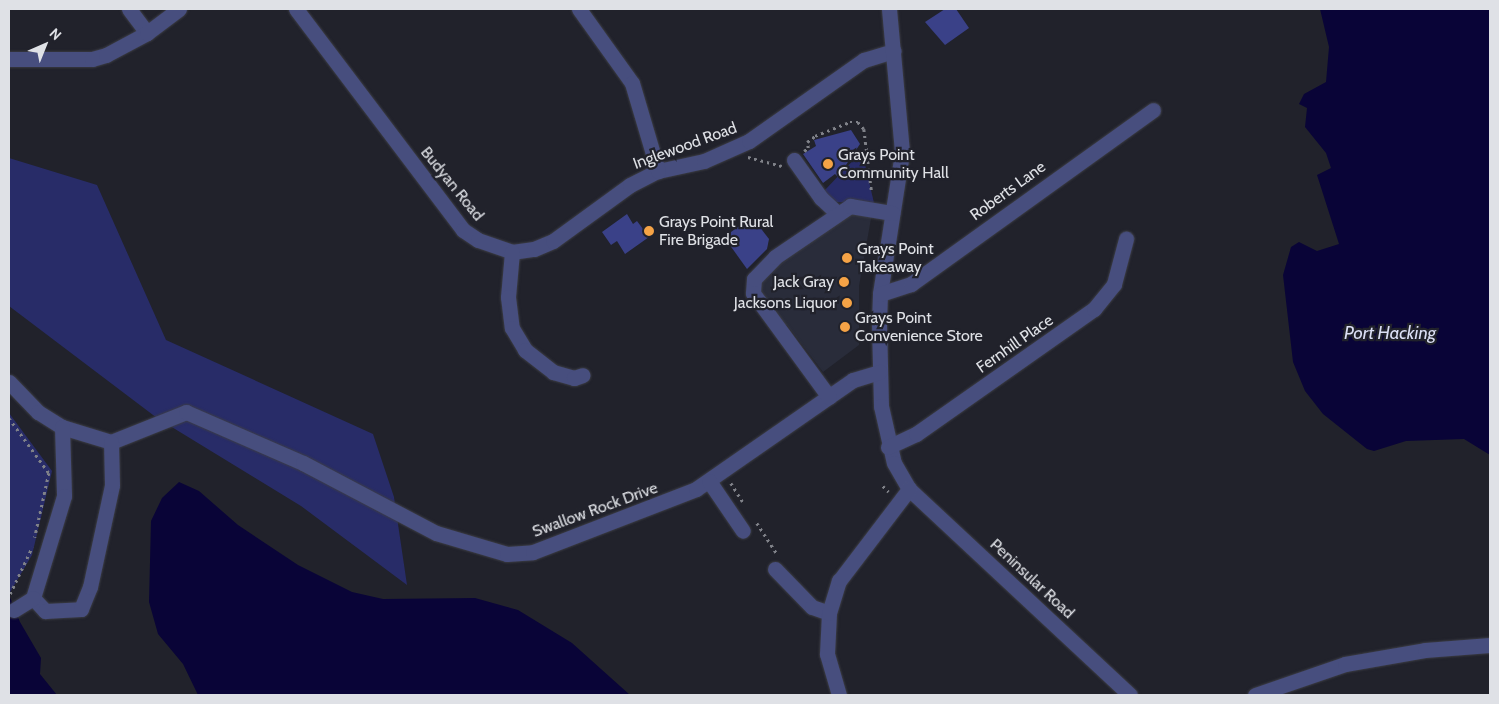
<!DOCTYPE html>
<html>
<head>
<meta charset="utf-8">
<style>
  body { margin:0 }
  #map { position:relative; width:1499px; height:704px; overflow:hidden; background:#21222b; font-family:Cabin,sans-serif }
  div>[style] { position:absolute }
  .built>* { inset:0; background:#292c3a }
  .green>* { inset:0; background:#282c68 }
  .water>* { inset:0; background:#090437 }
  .building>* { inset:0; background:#3a4188 }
  .path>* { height:2.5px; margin-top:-1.25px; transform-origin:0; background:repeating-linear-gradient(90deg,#808289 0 2.5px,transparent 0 6.5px) }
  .roads { filter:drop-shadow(0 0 1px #3c3d45) drop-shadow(0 0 1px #3c3d45) }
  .minor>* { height:15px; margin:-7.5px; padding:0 7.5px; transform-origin:7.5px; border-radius:7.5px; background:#474e7e }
  .dots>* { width:14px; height:14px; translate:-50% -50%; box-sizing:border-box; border:2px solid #21222b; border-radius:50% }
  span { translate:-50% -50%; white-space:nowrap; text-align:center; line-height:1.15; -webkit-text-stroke:4.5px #21222b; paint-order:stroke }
  .street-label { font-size:16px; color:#dfe1e6 }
  .poi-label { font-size:16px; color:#dfe1e6 }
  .left { translate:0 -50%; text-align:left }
  .right { translate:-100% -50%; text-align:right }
  .water-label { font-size:18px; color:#dbdff5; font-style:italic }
  .frame { position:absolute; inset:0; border:10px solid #dfe1e6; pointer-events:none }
  .north { position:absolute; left:20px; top:20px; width:50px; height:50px; -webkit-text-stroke:4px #21222b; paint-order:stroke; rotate:44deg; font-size:14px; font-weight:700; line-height:20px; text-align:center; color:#dfe1e6 }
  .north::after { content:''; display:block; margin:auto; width:18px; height:22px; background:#dfe1e6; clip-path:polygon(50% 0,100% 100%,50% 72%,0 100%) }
</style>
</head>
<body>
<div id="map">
  <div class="built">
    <div style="clip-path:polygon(850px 209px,872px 213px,859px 286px,859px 345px,823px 372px,787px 325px,783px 327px,756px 290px,760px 272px)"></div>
  </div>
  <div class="green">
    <div style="clip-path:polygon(862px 151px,874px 203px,832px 202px,824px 191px)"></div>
    <div style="clip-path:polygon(9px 158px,97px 185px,166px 340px,373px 434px,394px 497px,407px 585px,301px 506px,157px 418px,9px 306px)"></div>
    <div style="clip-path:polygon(9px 413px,52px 471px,32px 555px,9px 594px)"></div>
  </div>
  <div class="water">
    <div style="clip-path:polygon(1320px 9px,1490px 9px,1490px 455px,1464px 439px,1406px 441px,1374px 451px,1367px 449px,1323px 414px,1305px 391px,1293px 362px,1283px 275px,1291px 247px,1299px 242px,1317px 251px,1339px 244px,1317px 175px,1331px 168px,1326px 153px,1305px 127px,1307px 108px,1299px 104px,1304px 94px,1326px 82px,1329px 47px)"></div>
    <div style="clip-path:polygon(179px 482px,199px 491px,238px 525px,298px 565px,352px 592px,383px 599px,475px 598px,518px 610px,572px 643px,630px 695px,198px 695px,183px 664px,158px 634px,149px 602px,151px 521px,162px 498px)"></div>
    <div style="clip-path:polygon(9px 595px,20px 622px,41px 658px,40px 674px,57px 695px,9px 695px)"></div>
  </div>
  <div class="building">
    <div style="clip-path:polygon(945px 9px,956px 9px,969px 28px,945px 45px,925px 22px)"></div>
    <div style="clip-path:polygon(851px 130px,860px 144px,838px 177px,835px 174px,823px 183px,803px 154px,816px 146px,814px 140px)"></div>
    <div style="clip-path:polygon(627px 214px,633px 224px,637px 221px,649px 237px,625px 254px,617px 241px,611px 245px,602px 232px)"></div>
    <div style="clip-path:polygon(752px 217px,769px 239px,767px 249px,747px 269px,724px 237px)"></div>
  </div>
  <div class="path">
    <div style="left:804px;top:151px;width:5px;rotate:-37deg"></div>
    <div style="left:808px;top:148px;width:6px;rotate:-99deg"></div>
    <div style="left:807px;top:142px;width:10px;rotate:-37deg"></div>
    <div style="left:815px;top:136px;width:38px;rotate:-22deg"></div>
    <div style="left:850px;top:122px;width:8px"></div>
    <div style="left:858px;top:122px;width:9px;rotate:49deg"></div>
    <div style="left:864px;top:129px;width:65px;rotate:83deg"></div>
    <div style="left:748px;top:157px;width:35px;rotate:15deg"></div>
    <div style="left:9px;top:418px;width:68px;rotate:54deg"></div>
    <div style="left:49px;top:473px;width:66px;rotate:102.3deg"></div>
    <div style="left:731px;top:483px;width:22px;rotate:58deg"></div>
    <div style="left:883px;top:486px;width:8px;rotate:45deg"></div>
    <div style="left:757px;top:523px;width:37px;rotate:57deg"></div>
    <div style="left:10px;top:594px;width:52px;rotate:-64.9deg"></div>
  </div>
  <div class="roads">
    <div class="minor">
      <div style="left:129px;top:9px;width:30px;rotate:53deg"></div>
      <div style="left:296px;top:9px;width:277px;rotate:52.9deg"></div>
      <div style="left:463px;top:230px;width:18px;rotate:34deg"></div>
      <div style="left:478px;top:240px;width:36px;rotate:19deg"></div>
      <div style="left:512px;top:252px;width:22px;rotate:-8deg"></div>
      <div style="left:534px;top:249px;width:21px;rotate:-23deg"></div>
      <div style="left:553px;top:241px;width:95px;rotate:-36deg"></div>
      <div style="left:630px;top:185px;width:31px;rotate:-27deg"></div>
      <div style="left:658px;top:171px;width:47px;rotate:-12.3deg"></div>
      <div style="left:704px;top:161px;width:49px;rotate:-24deg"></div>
      <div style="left:749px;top:141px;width:141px;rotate:-35.2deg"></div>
      <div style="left:864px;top:60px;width:31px;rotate:-17deg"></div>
      <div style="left:579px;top:9px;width:91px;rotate:54.4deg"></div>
      <div style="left:632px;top:83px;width:92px;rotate:73.5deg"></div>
      <div style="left:889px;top:9px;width:145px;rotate:84.8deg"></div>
      <div style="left:902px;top:153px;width:143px;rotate:98.9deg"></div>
      <div style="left:880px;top:294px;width:30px;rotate:92deg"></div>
      <div style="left:879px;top:324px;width:82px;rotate:88.6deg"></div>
      <div style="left:881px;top:406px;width:58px;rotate:77.2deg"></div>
      <div style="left:894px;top:463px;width:30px;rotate:60deg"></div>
      <div style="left:909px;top:489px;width:302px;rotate:43deg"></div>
      <div style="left:9px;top:59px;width:83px"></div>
      <div style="left:92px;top:59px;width:15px;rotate:-16deg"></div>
      <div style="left:106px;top:55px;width:47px;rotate:-28.2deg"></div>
      <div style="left:147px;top:33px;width:40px;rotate:-37deg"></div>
      <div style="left:794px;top:160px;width:47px;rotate:54.6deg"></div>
      <div style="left:821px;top:198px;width:22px;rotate:43deg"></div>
      <div style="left:512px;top:252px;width:45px;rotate:95.1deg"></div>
      <div style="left:508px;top:297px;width:31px;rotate:83deg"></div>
      <div style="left:512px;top:328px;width:26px;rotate:59deg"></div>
      <div style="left:525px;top:350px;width:36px;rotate:38deg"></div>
      <div style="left:553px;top:372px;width:22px;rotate:16deg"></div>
      <div style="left:574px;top:378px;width:9px;rotate:-18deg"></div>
      <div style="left:880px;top:294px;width:33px;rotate:-18deg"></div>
      <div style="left:911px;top:284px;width:298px;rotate:-35.7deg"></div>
      <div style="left:9px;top:382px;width:42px;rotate:46deg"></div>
      <div style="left:38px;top:412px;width:28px;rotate:32deg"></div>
      <div style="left:62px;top:427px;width:51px;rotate:17deg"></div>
      <div style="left:111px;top:442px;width:81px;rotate:-21.8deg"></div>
      <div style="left:186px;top:412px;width:128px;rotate:23.6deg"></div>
      <div style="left:303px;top:463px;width:150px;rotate:27.8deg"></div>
      <div style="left:436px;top:533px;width:74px;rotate:16.5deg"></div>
      <div style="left:507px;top:554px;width:26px;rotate:-4deg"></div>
      <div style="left:533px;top:552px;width:175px;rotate:-21.1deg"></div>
      <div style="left:696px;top:489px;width:191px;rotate:-34.8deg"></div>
      <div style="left:853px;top:380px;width:28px;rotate:-17deg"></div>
      <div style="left:829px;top:397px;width:129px;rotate:-126.2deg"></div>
      <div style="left:753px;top:293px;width:14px;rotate:-86deg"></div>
      <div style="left:754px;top:279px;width:30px;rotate:-46deg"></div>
      <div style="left:775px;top:257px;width:91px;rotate:-34.2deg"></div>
      <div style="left:850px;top:206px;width:43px;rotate:9.5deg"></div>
      <div style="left:62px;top:427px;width:69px;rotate:88.3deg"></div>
      <div style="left:64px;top:496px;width:107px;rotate:106.9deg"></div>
      <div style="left:33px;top:598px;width:18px;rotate:47deg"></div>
      <div style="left:45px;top:611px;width:36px;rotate:-3deg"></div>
      <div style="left:81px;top:609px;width:24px;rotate:-68deg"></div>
      <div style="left:90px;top:587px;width:104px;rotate:-77.8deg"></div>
      <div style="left:112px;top:485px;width:43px;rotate:-91.3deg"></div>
      <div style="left:888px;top:447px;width:31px;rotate:-25deg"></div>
      <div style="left:916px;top:434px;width:218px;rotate:-35.1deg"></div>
      <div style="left:1094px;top:309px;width:32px;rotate:-51deg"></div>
      <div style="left:1114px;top:284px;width:47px;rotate:-75.1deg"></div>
      <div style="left:709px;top:481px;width:60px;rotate:55.8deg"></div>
      <div style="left:775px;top:569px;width:53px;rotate:45.8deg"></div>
      <div style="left:812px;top:607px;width:18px;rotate:19deg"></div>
      <div style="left:14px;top:610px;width:22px;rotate:-32deg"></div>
      <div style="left:839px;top:695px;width:43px;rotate:-106.3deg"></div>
      <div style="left:827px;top:654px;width:41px;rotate:-87.2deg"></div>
      <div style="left:829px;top:613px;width:34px;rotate:-73deg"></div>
      <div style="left:839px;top:581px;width:116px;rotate:-52.7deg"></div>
      <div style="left:1255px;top:695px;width:95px;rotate:-19deg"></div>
      <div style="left:1345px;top:664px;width:81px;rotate:-9.9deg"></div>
      <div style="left:1425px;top:650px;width:65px;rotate:-4.4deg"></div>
    </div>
  </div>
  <div class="dots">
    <div style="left:828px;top:164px;background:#f5a346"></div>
    <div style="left:649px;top:231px;background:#f5a346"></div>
    <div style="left:847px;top:258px;background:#f5a346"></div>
    <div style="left:844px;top:282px;background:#f5a346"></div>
    <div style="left:847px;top:303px;background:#f5a346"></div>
    <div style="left:845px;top:327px;background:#f5a346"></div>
  </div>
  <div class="street-label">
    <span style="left:685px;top:146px;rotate:-20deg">Inglewood Road</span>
    <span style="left:452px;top:184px;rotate:51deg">Budyan Road</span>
    <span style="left:1008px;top:191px;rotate:-36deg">Roberts Lane</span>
    <span style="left:1015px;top:344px;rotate:-35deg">Fernhill Place</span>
    <span style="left:595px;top:510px;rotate:-20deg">Swallow Rock Drive</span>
    <span style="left:1032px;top:579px;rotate:43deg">Peninsular Road</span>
  </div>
  <div class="poi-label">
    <span class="left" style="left:838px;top:164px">Grays Point<br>Community Hall</span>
    <span class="left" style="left:659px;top:231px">Grays Point Rural<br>Fire Brigade</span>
    <span class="left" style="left:857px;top:258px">Grays Point<br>Takeaway</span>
    <span class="right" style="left:834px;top:282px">Jack Gray</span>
    <span class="right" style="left:837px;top:303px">Jacksons Liquor</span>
    <span class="left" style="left:855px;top:327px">Grays Point<br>Convenience Store</span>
  </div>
  <div class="water-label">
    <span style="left:1390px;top:333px">Port Hacking</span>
  </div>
  <div class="frame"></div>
  <div class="north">N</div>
</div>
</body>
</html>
